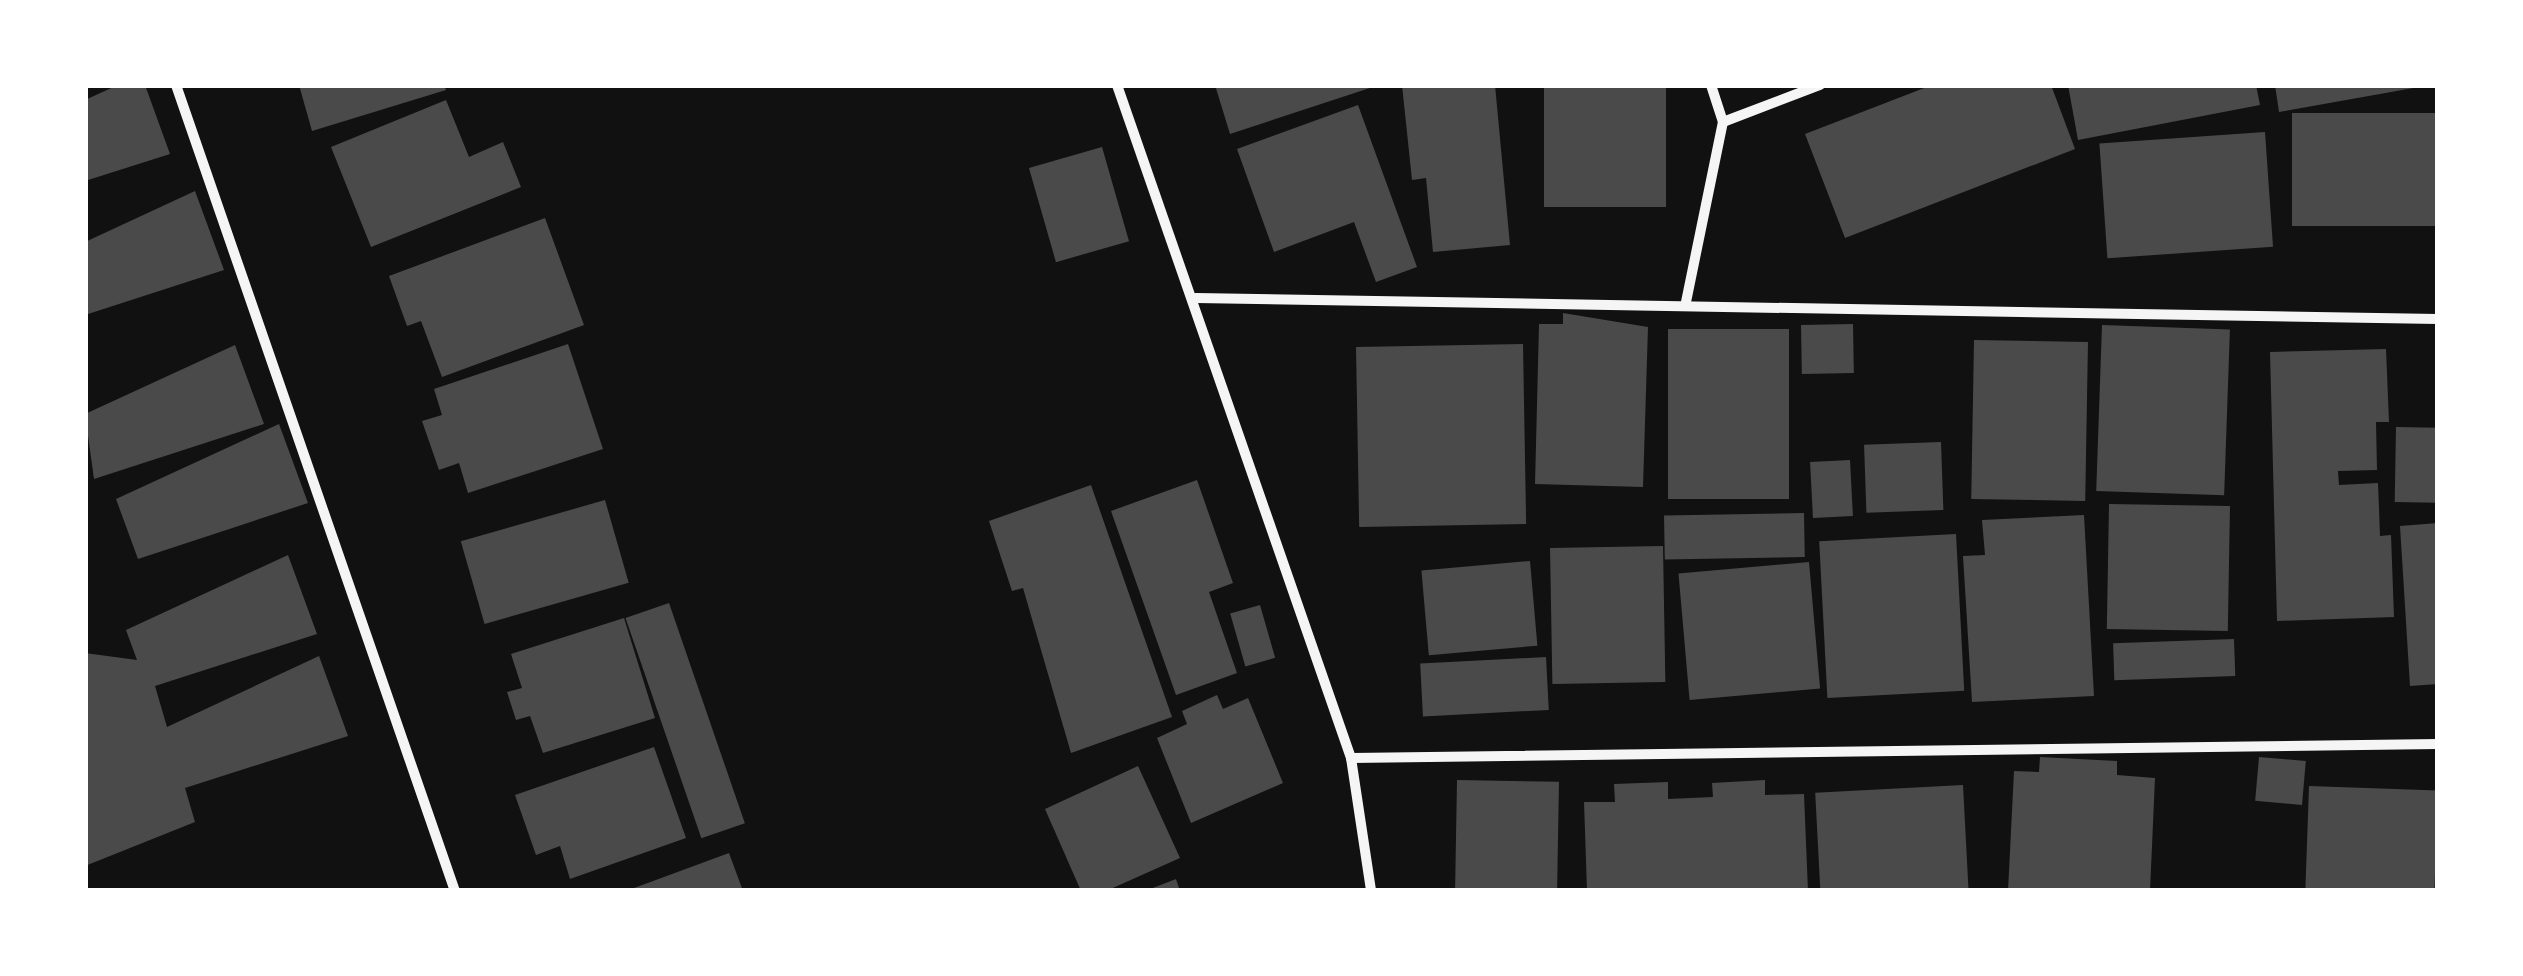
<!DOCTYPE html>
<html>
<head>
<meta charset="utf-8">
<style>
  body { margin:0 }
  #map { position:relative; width:2523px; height:976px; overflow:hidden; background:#111; font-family:"Work Sans",sans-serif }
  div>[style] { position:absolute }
  .building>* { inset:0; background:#4a4a4a; transform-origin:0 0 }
  .minor>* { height:10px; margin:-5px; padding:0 5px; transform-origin:5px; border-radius:5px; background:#f5f5f5 }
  span { translate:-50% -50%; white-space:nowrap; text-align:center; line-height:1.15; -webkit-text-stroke:8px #fff; paint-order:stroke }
  .frame { position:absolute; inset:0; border:88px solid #fff; pointer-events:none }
</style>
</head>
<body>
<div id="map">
  <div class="building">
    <div style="clip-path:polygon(118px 85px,145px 85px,170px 154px,85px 181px,85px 100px)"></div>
    <div style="clip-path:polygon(299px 85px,444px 85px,446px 90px,312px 131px)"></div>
    <div style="clip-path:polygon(1215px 85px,1376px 85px,1376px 86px,1230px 134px)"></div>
    <div style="clip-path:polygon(1402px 85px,1495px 85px,1510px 245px,1433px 252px,1426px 178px,1412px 180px)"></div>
    <div style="left:1544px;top:85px;width:122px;height:122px"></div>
    <div style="clip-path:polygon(1932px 85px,2051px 85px,2075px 149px,1845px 238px,1805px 134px)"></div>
    <div style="clip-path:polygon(2068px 85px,2256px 85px,2260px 105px,2078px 140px)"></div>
    <div style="clip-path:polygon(2275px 85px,2419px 85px,2419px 87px,2279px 112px)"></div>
    <div style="clip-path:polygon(446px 100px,469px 157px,503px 142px,521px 187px,371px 247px,331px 147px)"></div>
    <div style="clip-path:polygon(1358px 105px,1417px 267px,1376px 282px,1354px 222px,1274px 252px,1237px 149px)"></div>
    <div style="left:2438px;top:113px;width:113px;height:146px;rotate:90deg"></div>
    <div style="left:2265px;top:132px;width:115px;height:166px;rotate:86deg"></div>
    <div style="left:1102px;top:147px;width:98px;height:76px;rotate:74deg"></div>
    <div style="clip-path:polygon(195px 191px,224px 270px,85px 315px,85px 242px)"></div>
    <div style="clip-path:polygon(545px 218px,584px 325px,442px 377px,421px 321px,407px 326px,389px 276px)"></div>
    <div style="clip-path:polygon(1563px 313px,1648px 327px,1643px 487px,1535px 484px,1539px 324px,1563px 324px)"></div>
    <div style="left:1853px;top:324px;width:49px;height:52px;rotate:89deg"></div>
    <div style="left:2102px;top:325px;width:128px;height:166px;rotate:2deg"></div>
    <div style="left:1668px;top:329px;width:121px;height:170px"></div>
    <div style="left:1974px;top:340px;width:114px;height:159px;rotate:1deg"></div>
    <div style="clip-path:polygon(568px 344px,603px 449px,468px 493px,459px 463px,439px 470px,422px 421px,442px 415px,434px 389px)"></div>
    <div style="left:1523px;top:344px;width:180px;height:167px;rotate:89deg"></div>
    <div style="clip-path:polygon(235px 345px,264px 424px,94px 479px,85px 414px)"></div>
    <div style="clip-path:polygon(2386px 349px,2389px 422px,2376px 422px,2377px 470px,2338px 471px,2339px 485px,2378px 483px,2380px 536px,2391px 535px,2394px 617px,2277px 621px,2270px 352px)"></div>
    <div style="clip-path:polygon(279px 424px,308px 503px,138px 559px,116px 499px)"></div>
    <div style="left:2396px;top:427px;width:42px;height:75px;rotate:1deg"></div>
    <div style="left:1941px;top:442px;width:68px;height:77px;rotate:88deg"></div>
    <div style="left:1850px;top:460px;width:56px;height:40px;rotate:87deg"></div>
    <div style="clip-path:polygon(1197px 480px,1233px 583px,1209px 592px,1237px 673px,1176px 695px,1111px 511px)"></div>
    <div style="clip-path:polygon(1091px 485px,1172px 717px,1071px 753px,1023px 588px,1012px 591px,989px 521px)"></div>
    <div style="left:605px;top:500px;width:86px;height:150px;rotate:74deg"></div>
    <div style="left:2109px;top:504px;width:121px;height:125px;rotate:1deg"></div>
    <div style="left:1804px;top:513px;width:44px;height:140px;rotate:89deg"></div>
    <div style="clip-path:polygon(2084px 515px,2094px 696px,1972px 702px,1963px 556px,1985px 555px,1982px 520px)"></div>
    <div style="clip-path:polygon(2438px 523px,2438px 684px,2410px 686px,2400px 526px)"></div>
    <div style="left:1956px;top:534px;width:157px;height:137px;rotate:87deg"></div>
    <div style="left:1663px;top:546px;width:136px;height:113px;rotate:89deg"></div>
    <div style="clip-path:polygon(288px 555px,317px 634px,155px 686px,167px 727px,319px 656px,348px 736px,185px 788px,195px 822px,85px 866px,85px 653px,137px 660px,126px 630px)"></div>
    <div style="left:1530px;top:561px;width:85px;height:109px;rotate:85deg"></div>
    <div style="left:1809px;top:562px;width:127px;height:131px;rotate:85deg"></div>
    <div style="left:669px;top:603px;width:233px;height:46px;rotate:71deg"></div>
    <div style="left:1260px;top:605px;width:55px;height:31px;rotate:74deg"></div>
    <div style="clip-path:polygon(624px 618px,655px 718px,543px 753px,530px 716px,516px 720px,507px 692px,522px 688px,511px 654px)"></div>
    <div style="left:2234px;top:639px;width:37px;height:121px;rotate:88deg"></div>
    <div style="left:1546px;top:657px;width:53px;height:126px;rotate:87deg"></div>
    <div style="clip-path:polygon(1217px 695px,1223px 709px,1248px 698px,1283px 783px,1191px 823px,1157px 738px,1187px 724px,1182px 711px)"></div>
    <div style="clip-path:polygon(654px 747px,686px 838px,570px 879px,560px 846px,536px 855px,515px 795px)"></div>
    <div style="clip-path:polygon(2040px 757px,2117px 761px,2117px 775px,2155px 778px,2150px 891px,2008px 891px,2014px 771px,2039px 772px)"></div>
    <div style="left:2259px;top:757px;width:47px;height:44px;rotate:5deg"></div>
    <div style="clip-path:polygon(1138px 766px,1180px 858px,1106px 891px,1081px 891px,1045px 809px)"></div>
    <div style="left:1457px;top:780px;width:102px;height:111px;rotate:1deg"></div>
    <div style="clip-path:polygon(1765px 780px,1765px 795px,1804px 794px,1808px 891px,1587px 891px,1584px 802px,1615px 802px,1614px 784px,1668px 782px,1668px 799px,1713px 797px,1712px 783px)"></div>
    <div style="left:1963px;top:785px;width:106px;height:148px;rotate:87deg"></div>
    <div style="left:2309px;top:786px;width:129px;height:105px;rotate:2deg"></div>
    <div style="clip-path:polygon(729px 853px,743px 891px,626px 891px)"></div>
    <div style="clip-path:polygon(1176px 879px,1180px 891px,1145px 891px)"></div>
  </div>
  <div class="minor">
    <div style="left:176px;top:85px;width:853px;rotate:70.91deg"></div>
    <div style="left:1117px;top:85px;width:713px;rotate:70.83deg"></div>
    <div style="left:1351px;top:758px;width:134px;rotate:81.4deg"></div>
    <div style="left:1723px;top:122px;width:104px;rotate:-20.9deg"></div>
    <div style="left:1196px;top:298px;width:1242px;rotate:0.97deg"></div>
    <div style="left:1686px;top:302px;width:184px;rotate:-78.4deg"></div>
    <div style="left:1723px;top:122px;width:39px;rotate:-108deg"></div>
    <div style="left:1351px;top:758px;width:1087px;rotate:-0.74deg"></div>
  </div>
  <div class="frame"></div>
</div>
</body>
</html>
